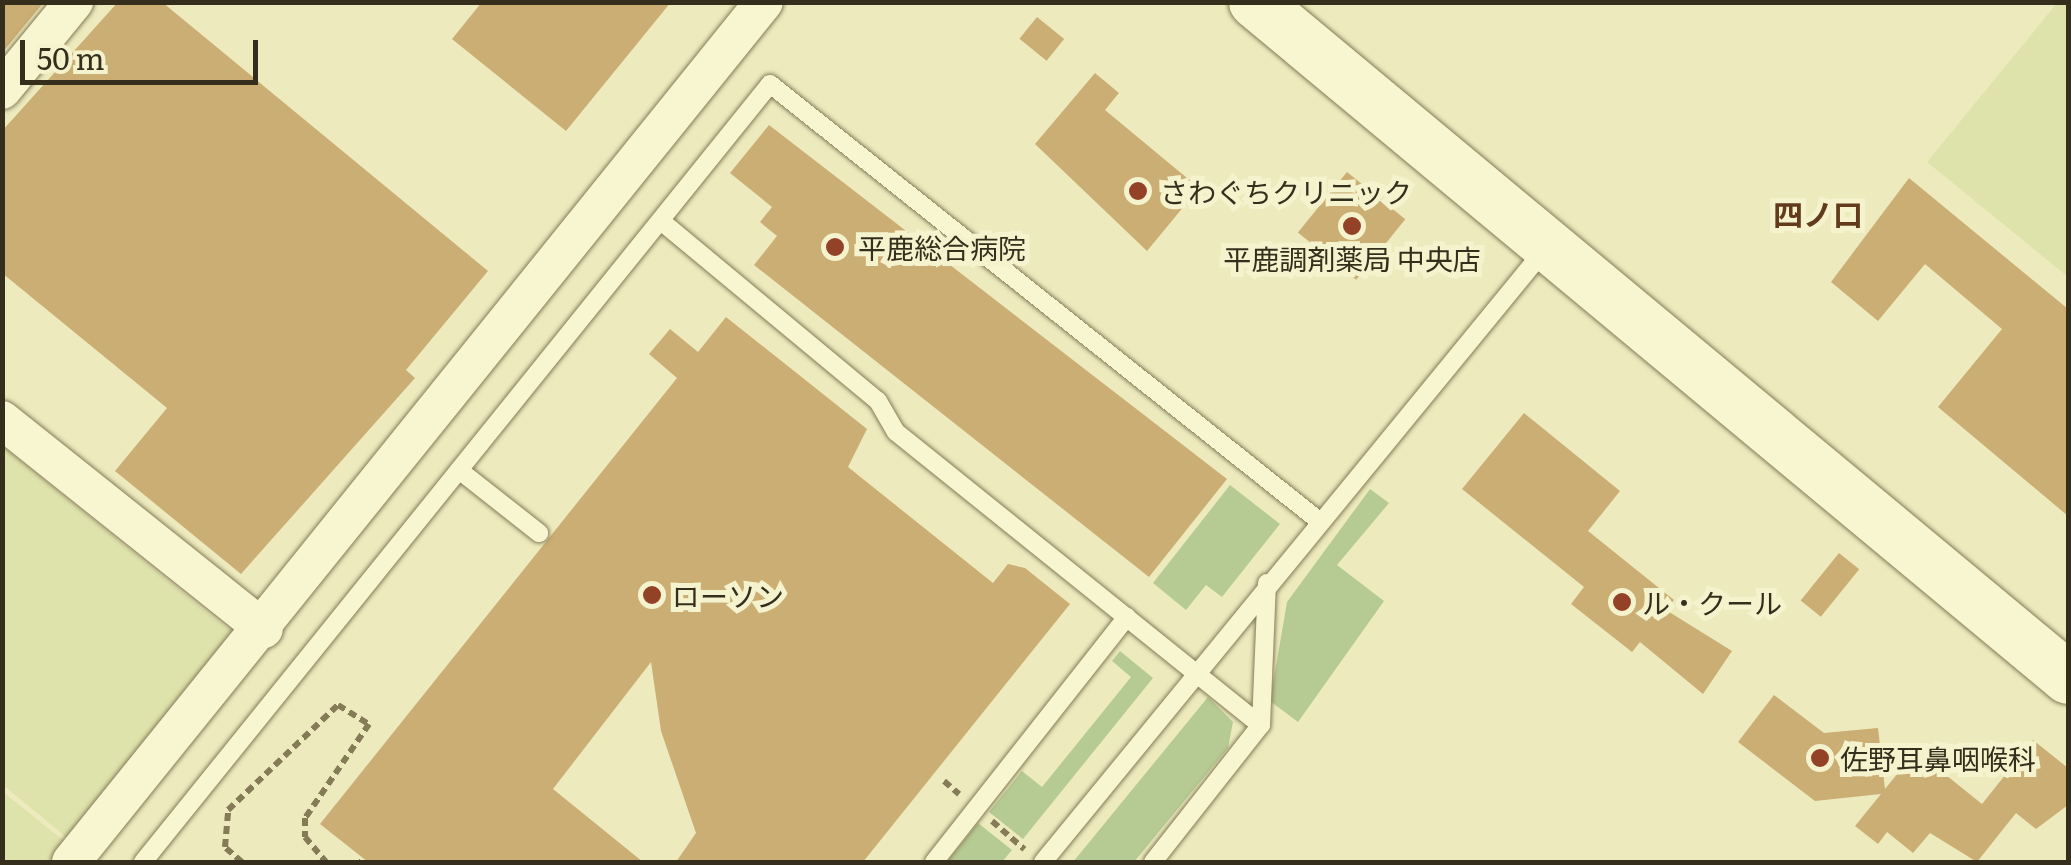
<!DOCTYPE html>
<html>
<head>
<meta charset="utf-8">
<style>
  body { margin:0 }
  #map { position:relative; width:2071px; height:865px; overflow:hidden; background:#edebbe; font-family:Literata,"Noto Sans JP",serif }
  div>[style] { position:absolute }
  .farmland>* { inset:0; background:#dee3ac }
  .green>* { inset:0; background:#b6cb93 }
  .building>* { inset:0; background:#cbae74; transform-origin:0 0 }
  .path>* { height:6px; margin-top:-3px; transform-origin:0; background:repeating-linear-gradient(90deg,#857b57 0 8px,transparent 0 13px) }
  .roads { filter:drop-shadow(0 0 2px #857b57) drop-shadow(0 0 2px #857b57) }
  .lane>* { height:18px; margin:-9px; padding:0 9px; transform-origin:9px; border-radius:9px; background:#f8f6d1 }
  .street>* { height:38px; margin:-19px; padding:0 19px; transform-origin:19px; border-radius:19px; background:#f8f6d1 }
  .secondary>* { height:52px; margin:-26px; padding:0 26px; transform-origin:26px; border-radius:26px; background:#f8f6d1 }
  .dots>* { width:28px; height:28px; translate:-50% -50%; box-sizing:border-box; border:5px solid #f5f3ce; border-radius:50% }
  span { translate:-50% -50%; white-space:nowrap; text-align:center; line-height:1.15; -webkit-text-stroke:10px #f5f3ce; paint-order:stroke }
  .poi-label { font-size:28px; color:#352e1c }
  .left { translate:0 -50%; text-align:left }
  .neighbourhood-label { font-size:30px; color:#613b1c; font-weight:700 }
  .frame { position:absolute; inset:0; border:5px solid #352e1c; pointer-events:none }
  .scale { position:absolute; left:20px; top:40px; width:238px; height:45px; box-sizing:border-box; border:5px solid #352e1c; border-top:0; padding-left:12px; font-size:30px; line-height:35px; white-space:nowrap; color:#352e1c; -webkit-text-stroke:8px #f5f3ce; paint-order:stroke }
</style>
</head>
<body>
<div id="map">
  <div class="farmland">
    <div style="clip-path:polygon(2057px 3px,2068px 3px,2068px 277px,1927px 162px)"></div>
    <div style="clip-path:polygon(2px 446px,241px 640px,72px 842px,3px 785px)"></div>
    <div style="clip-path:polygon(2px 791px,69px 845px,55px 862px,3px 862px)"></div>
  </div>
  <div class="green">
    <div style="clip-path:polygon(1230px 485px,1280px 524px,1222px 597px,1206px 585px,1186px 610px,1153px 583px)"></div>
    <div style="clip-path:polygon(1370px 489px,1389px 503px,1337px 565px,1384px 601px,1298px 722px,1270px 701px,1287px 602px)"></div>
    <div style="clip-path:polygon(1120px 651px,1153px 678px,1023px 839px,989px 812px,1022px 771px,1042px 787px,1131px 677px,1112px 661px)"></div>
    <div style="clip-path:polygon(1208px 697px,1233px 722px,1228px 748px,1134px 862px,1073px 862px)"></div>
    <div style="clip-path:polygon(978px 823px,1012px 850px,1002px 862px,947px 862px)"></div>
  </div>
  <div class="building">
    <div style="clip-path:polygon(2px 2px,44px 2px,2px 53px)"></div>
    <div style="clip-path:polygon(118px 2px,162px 2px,488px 271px,406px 370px,415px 378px,241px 574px,115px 471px,167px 408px,2px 273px,2px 131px)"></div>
    <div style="clip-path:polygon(482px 2px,671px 2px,566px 131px,452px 39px)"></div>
    <div style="left:1037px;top:17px;width:35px;height:28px;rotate:39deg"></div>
    <div style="clip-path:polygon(1095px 73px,1119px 93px,1105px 110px,1199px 188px,1147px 251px,1035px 144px)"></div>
    <div style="clip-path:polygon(769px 125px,1227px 479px,1149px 577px,754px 265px,777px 236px,760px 222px,772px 207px,730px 173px)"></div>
    <div style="left:1347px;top:172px;width:75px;height:78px;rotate:39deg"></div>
    <div style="clip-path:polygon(1909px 178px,2068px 309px,2068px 516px,1938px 407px,2002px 329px,1925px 264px,1878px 321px,1831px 282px)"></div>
    <div style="clip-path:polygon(726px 317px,867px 429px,848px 467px,993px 583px,1008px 564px,1025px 568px,1070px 604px,863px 862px,676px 862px,696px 833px,661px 731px,651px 662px,553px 789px,643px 862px,368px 862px,320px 824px,677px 378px,649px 354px,670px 329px,698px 352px)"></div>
    <div style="clip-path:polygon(1524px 413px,1620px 491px,1588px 531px,1674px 600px,1666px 610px,1732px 651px,1703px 694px,1640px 642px,1632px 652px,1571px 604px,1584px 587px,1462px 489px)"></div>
    <div style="left:1839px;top:553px;width:26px;height:61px;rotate:39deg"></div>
    <div style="clip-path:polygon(1774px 695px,1824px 733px,1878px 728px,1885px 789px,1916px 751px,1982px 804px,2033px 740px,2068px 768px,2068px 805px,2036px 829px,2016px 813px,1977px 862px,1930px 833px,1913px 853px,1887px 832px,1878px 844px,1855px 826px,1881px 794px,1815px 801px,1738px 742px)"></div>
  </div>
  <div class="path">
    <div style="left:944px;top:781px;width:20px;rotate:41deg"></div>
    <div style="left:992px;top:821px;width:43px;rotate:41.2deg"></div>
    <div style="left:242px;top:862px;width:23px;rotate:-139deg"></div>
    <div style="left:225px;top:847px;width:37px;rotate:-85deg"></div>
    <div style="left:228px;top:810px;width:152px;rotate:-43.7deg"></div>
    <div style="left:338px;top:705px;width:36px;rotate:32deg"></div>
    <div style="left:369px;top:724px;width:114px;rotate:124.2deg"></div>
    <div style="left:305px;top:818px;width:19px;rotate:90deg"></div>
    <div style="left:305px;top:837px;width:33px;rotate:50deg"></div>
    <div style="left:359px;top:862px;width:1px"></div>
  </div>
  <div class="roads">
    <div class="lane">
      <div style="left:661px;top:221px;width:282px;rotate:39.7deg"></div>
      <div style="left:878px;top:401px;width:36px;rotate:60deg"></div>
      <div style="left:896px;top:432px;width:468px;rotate:38.8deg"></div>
      <div style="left:459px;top:470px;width:102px;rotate:38.2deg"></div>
      <div style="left:143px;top:862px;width:999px;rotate:-51.13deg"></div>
      <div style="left:770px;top:84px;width:700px;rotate:38.51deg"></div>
      <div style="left:934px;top:862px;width:312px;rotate:-51.8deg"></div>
      <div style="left:1043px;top:862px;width:794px;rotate:-50.68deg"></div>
      <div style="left:1153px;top:862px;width:174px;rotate:-51.8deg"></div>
      <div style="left:1261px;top:725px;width:142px;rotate:-87.6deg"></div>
    </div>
    <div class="street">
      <div style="left:2px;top:90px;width:114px;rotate:-50.7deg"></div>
      <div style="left:2px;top:420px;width:335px;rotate:38.6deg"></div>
      <div style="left:71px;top:862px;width:1104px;rotate:-51.14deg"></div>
    </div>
    <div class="secondary">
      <div style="left:1255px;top:2px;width:1057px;rotate:39.74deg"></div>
    </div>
  </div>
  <div class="dots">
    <div style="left:1138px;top:191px;background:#934228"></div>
    <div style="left:1352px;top:226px;background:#934228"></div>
    <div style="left:835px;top:247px;background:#934228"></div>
    <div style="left:652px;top:595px;background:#934228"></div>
    <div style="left:1622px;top:602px;background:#934228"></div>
    <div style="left:1820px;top:758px;background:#934228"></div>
  </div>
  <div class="poi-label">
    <span class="left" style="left:1160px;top:191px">さわぐちクリニック</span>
    <span class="left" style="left:858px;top:247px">平鹿総合病院</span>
    <span style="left:1352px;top:258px">平鹿調剤薬局 中央店</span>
    <span class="left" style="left:672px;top:595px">ローソン</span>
    <span class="left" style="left:1642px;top:602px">ル・クール</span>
    <span class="left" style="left:1840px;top:758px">佐野耳鼻咽喉科</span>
  </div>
  <div class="neighbourhood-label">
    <span style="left:1818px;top:213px">四ノ口</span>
  </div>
  <div class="frame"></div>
  <div class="scale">50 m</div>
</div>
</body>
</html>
